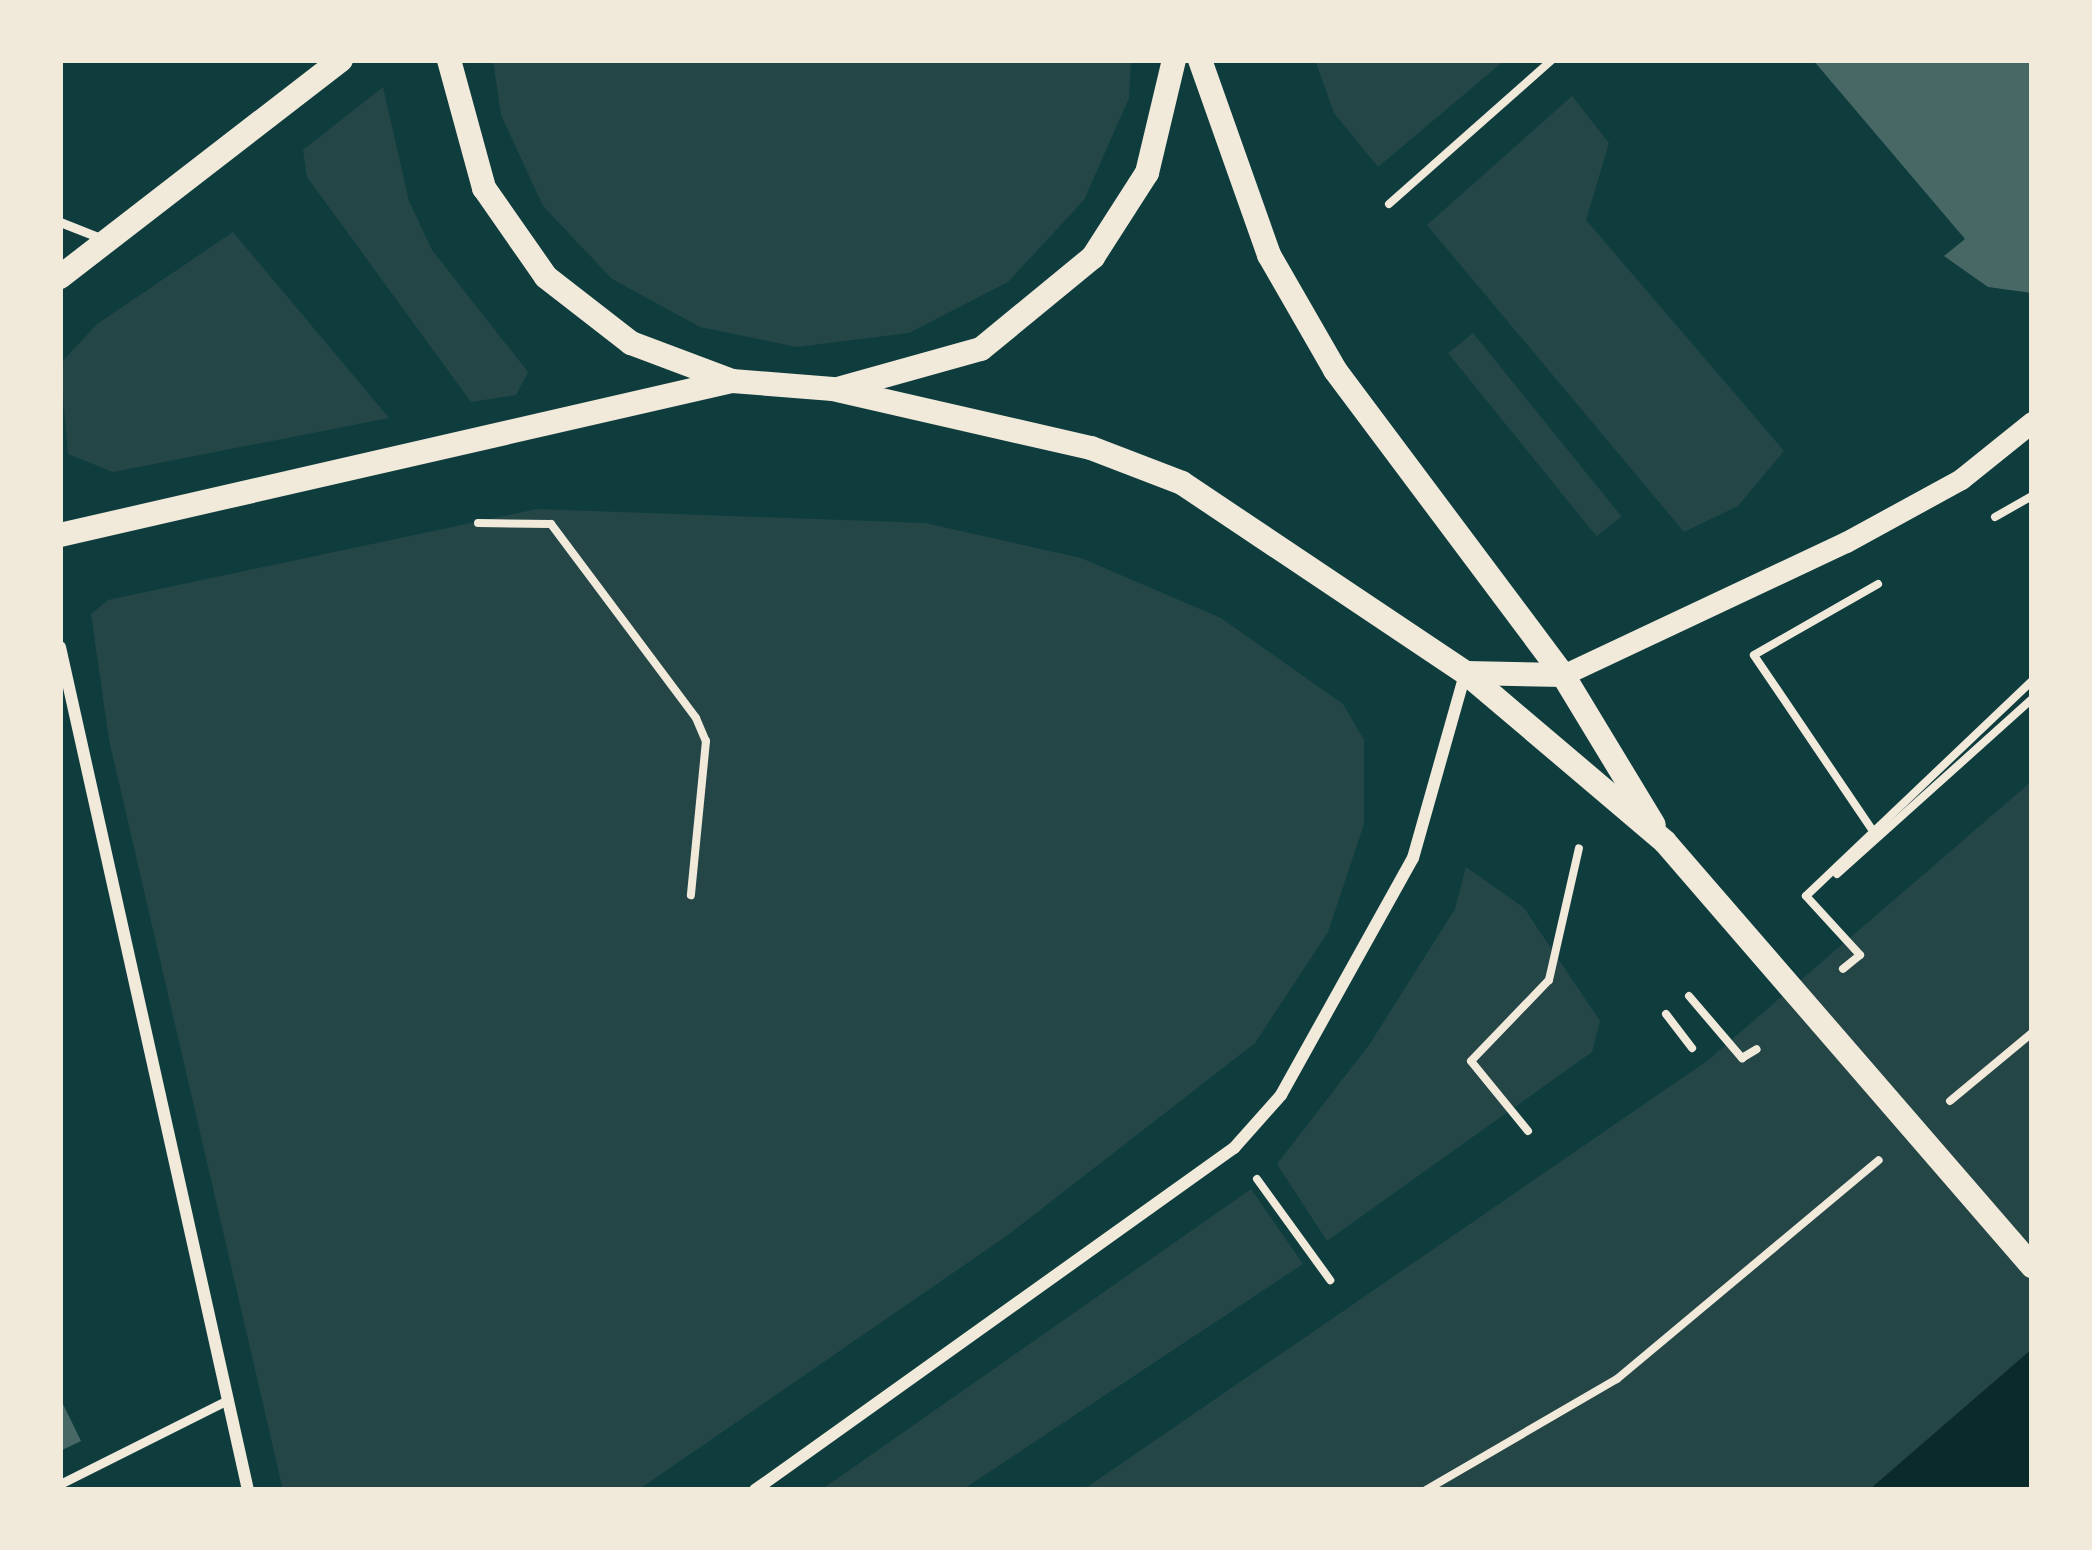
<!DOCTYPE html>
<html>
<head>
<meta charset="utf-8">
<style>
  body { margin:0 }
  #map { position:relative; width:2092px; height:1550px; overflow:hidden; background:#0f3d3e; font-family:"Exo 2",sans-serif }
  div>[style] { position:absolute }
  .green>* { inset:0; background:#244646; transform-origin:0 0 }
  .water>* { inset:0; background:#0a2a2b }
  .building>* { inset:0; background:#486865 }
  .path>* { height:8px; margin:-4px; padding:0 4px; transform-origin:4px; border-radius:4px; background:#f1e9da }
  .service>* { height:9px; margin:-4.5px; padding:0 4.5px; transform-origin:4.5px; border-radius:4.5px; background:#f1e9da }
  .minor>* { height:12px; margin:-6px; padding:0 6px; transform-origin:6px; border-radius:6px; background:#f1e9da }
  .tertiary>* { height:21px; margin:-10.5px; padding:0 10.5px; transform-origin:10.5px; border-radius:10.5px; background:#f1e9da }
  .secondary>* { height:24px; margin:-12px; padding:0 12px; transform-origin:12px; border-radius:12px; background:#f1e9da }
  span { translate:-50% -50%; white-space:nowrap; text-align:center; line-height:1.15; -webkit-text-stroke:9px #f1e9da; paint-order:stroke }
  .frame { position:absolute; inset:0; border:63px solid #f1e9da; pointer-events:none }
</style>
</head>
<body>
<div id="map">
  <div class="green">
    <div style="clip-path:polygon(493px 60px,1131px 60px,1129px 98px,1084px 200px,1008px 282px,909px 333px,797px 347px,700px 327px,612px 279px,543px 206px,501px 115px)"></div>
    <div style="clip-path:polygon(1315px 60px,1505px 60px,1378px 167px,1334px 113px)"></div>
    <div style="clip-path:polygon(383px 87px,409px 201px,432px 250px,528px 372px,516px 395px,471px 402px,307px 177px,303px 150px)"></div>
    <div style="clip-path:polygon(1572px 96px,1609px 143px,1586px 220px,1784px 451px,1738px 506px,1684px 532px,1427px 225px)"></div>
    <div style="clip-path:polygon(233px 232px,389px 418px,113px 472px,68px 454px,60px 364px,97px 324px)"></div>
    <div style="left:1473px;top:333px;width:236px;height:32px;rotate:51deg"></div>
    <div style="clip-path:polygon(537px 509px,925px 523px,1081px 558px,1221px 618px,1343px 704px,1364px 740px,1364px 824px,1328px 932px,1255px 1043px,1008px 1235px,638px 1490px,283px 1490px,109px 740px,91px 614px,108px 600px)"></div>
    <div style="clip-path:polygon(2032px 781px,2032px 1349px,1869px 1490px,1083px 1490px,1707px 1061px)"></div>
    <div style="clip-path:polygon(1466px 867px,1524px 908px,1600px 1021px,1592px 1052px,1327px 1241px,1277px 1164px,1369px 1045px,1455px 909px)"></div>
    <div style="clip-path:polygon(1251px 1189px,1303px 1264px,962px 1490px,821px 1490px)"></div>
  </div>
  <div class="water">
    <div style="clip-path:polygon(2032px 1349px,2032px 1490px,1869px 1490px)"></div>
  </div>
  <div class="building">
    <div style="clip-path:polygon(1813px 60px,2032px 60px,2032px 293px,1988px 287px,1944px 256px,1965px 239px)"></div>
    <div style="clip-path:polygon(60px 1398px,81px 1441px,60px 1451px)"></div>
  </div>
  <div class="path">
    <div style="left:1389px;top:204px;width:217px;rotate:-41.5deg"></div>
    <div style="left:1995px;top:517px;width:43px;rotate:-29.6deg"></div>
    <div style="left:478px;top:523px;width:73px;rotate:0.8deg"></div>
    <div style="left:551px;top:524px;width:242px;rotate:53.2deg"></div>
    <div style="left:696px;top:718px;width:25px;rotate:67deg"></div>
    <div style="left:706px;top:741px;width:155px;rotate:95.6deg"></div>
    <div style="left:1875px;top:834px;width:216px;rotate:-124.1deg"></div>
    <div style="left:1754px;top:655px;width:143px;rotate:-29.8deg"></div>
    <div style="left:1837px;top:874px;width:262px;rotate:-41.9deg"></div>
    <div style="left:1806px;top:896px;width:312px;rotate:-43.6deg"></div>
    <div style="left:1806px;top:896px;width:80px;rotate:47.5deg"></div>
    <div style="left:1860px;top:955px;width:22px;rotate:141deg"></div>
    <div style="left:1689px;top:996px;width:82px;rotate:49.5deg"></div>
    <div style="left:1742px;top:1058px;width:17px;rotate:-31deg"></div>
    <div style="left:1666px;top:1014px;width:43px;rotate:52.6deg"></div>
    <div style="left:1950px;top:1101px;width:107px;rotate:-39.7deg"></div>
    <div style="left:1528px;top:1131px;width:90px;rotate:-129.2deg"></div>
    <div style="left:1471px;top:1061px;width:112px;rotate:-46.1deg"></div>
    <div style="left:1549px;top:980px;width:135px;rotate:-77.2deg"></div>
    <div style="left:1257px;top:1179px;width:125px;rotate:54.1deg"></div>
    <div style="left:1426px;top:1490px;width:221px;rotate:-30.2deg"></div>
    <div style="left:1617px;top:1379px;width:341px;rotate:-39.9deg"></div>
  </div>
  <div class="service">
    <div style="left:60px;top:222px;width:46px;rotate:21.6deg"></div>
    <div style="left:60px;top:1484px;width:188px;rotate:-26.6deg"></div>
  </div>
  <div class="minor">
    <div style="left:60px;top:647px;width:864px;rotate:77.43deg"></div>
    <div style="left:755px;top:1490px;width:589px;rotate:-35.53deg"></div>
    <div style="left:1234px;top:1148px;width:71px;rotate:-48.4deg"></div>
    <div style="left:1281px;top:1095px;width:271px;rotate:-60.9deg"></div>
    <div style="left:1413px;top:858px;width:191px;rotate:-74.2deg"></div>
  </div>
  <div class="tertiary">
    <div style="left:1563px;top:675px;width:313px;rotate:-25.2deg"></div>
    <div style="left:1846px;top:542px;width:131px;rotate:-28.7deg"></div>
    <div style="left:1961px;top:479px;width:91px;rotate:-38.8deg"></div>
  </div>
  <div class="secondary">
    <div style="left:449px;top:60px;width:133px;rotate:74.7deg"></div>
    <div style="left:484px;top:188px;width:108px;rotate:55.1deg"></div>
    <div style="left:546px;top:277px;width:108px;rotate:37.8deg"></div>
    <div style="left:631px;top:343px;width:108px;rotate:20.6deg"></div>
    <div style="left:732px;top:381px;width:101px;rotate:4.5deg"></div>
    <div style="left:833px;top:389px;width:265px;rotate:12.9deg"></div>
    <div style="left:1091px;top:448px;width:97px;rotate:21deg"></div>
    <div style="left:1182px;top:483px;width:342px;rotate:33.8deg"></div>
    <div style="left:1466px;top:673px;width:261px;rotate:40.3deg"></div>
    <div style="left:1665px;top:842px;width:561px;rotate:49.12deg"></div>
    <div style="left:1200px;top:60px;width:207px;rotate:70.5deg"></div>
    <div style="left:1269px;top:255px;width:133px;rotate:60.1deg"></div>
    <div style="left:1335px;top:370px;width:381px;rotate:53.2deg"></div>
    <div style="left:1563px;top:675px;width:175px;rotate:58.8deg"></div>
    <div style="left:60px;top:277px;width:355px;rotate:-37.7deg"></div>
    <div style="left:841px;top:388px;width:145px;rotate:-15.6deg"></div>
    <div style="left:981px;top:349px;width:145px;rotate:-39.4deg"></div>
    <div style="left:1093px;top:257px;width:100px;rotate:-57.3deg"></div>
    <div style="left:1147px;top:173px;width:116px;rotate:-76.6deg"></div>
    <div style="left:60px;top:535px;width:689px;rotate:-12.91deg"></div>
    <div style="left:1466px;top:673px;width:97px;rotate:1.2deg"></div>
  </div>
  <div class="frame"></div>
</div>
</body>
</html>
